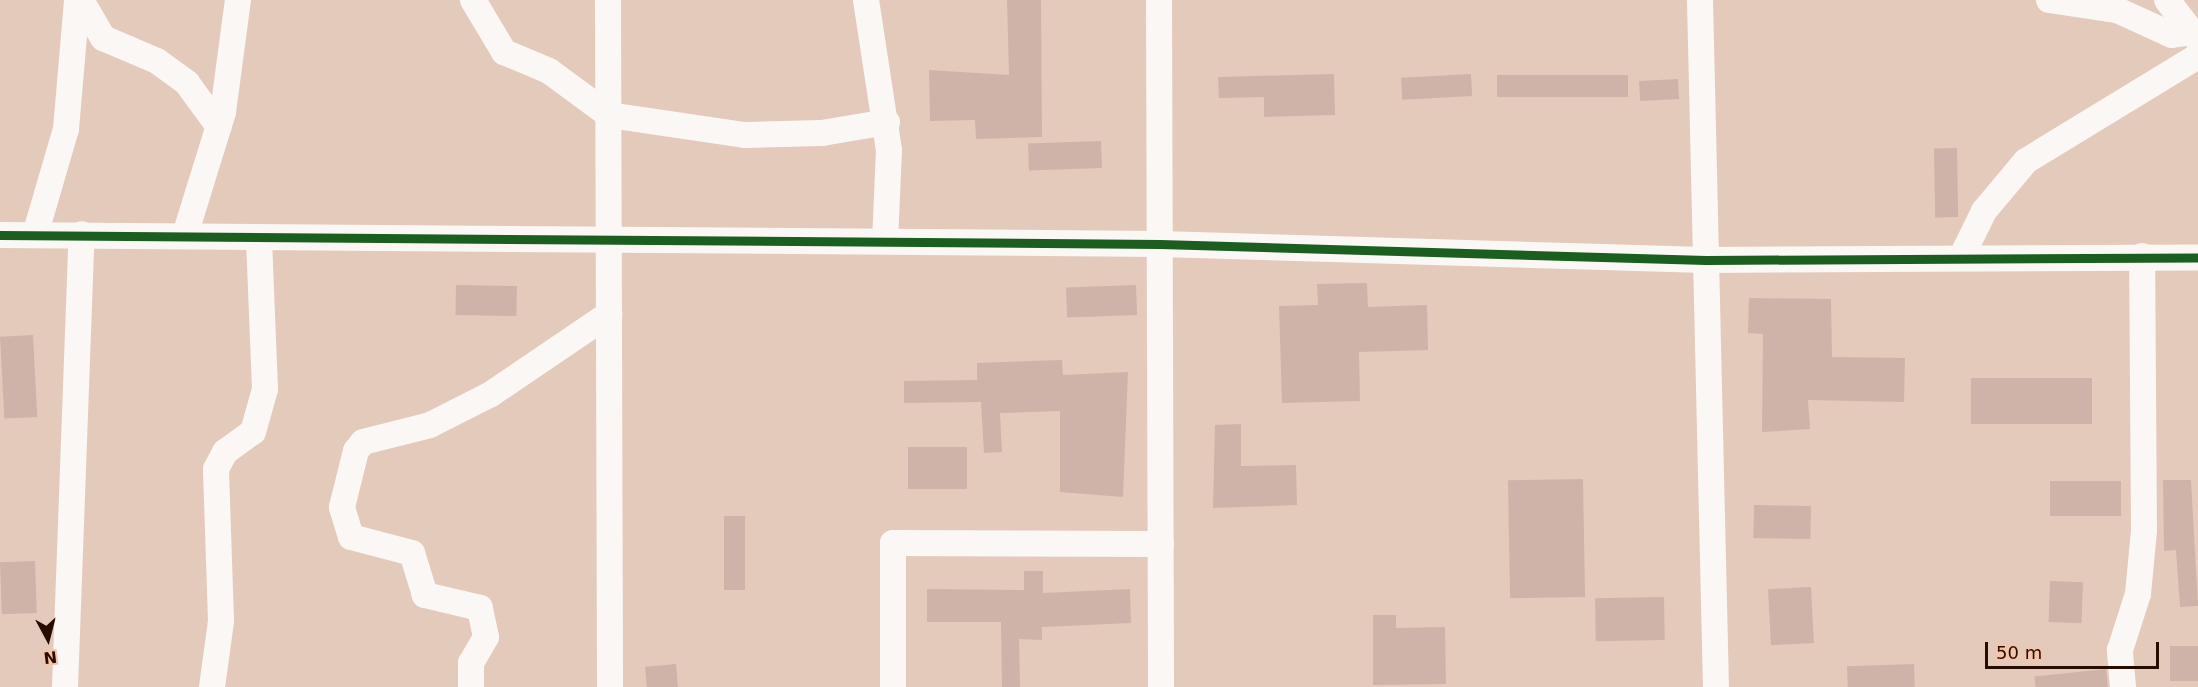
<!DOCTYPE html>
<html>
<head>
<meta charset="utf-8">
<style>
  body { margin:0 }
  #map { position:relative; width:2198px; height:687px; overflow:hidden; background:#e4cabb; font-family:"DejaVu Sans",sans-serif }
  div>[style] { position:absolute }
  .building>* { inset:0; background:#cfb3a8; transform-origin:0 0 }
  .street>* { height:26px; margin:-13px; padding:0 13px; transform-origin:13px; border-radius:13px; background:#fbf7f5 }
  .cycleway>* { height:9px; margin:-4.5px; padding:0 4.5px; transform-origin:4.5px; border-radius:4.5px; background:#1b5e20 }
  span { translate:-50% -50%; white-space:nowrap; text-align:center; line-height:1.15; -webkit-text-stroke:4.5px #f5c5aa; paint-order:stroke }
  .north { position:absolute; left:18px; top:609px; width:60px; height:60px; -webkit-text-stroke:4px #f5c5aa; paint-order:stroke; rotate:173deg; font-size:16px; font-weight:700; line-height:24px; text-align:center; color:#270c00 }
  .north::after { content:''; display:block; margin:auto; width:21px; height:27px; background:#270c00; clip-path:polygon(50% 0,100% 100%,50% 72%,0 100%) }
  .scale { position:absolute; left:1985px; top:642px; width:174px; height:27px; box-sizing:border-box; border:3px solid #270c00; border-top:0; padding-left:8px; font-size:18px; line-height:21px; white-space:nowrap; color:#270c00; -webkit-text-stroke:4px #f5c5aa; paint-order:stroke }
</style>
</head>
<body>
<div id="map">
  <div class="building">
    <div style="clip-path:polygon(1007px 0,1041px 0,1042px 137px,976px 139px,975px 120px,930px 121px,929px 70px,1009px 75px)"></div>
    <div style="clip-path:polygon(1334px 74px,1335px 115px,1264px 117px,1264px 97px,1219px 98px,1218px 77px)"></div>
    <div style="left:1471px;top:74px;width:22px;height:70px;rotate:87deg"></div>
    <div style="left:1628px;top:75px;width:22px;height:131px;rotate:90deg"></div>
    <div style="left:1678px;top:79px;width:20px;height:39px;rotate:87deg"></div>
    <div style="left:1101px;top:141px;width:27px;height:73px;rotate:88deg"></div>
    <div style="left:1957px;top:148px;width:69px;height:23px;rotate:89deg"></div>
    <div style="clip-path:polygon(1367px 283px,1368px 307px,1427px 305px,1428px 350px,1359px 352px,1360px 401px,1282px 403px,1279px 306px,1318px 305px,1317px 284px)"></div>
    <div style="left:456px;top:285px;width:61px;height:30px;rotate:1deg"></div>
    <div style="left:1136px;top:285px;width:30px;height:70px;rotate:88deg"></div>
    <div style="clip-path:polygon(1749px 298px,1831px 299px,1832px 357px,1905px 358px,1904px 402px,1808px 400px,1810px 429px,1762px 432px,1763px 334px,1748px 333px)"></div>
    <div style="left:33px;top:335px;width:82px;height:33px;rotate:87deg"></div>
    <div style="clip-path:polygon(1062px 360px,1063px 375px,1128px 372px,1123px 497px,1060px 492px,1060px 411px,1000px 413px,1002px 452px,984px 453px,981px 402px,904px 403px,904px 381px,977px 380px,977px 363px)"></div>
    <div style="left:1971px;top:378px;width:121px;height:46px"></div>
    <div style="clip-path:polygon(1241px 424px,1241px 466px,1296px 465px,1297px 505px,1213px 508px,1215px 425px)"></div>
    <div style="left:967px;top:447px;width:42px;height:59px;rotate:90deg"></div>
    <div style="left:1583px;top:479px;width:118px;height:75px;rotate:89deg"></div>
    <div style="clip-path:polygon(2163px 480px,2191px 480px,2198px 606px,2180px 607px,2176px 550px,2164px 551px)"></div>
    <div style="left:2050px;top:481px;width:71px;height:35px"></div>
    <div style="left:1754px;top:505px;width:57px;height:33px;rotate:1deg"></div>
    <div style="left:724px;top:516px;width:21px;height:74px"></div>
    <div style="left:35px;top:561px;width:52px;height:35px;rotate:88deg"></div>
    <div style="clip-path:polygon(1024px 571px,1043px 571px,1043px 593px,1130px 589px,1131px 623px,1042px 627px,1042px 640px,1019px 639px,1020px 687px,1002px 687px,1001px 622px,927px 622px,927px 589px,1024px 590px)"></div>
    <div style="left:2050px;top:581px;width:33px;height:41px;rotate:2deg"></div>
    <div style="left:1811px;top:587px;width:56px;height:43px;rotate:87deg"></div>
    <div style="left:1664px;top:597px;width:43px;height:69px;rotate:89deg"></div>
    <div style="clip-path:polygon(1373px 615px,1396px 615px,1396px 628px,1445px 627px,1446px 684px,1373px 685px)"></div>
    <div style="left:2198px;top:646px;width:35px;height:28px;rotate:90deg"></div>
    <div style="left:676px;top:664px;width:23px;height:31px;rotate:85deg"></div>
    <div style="left:1914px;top:664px;width:23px;height:67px;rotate:88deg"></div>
    <div style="left:2106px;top:669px;width:18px;height:72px;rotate:84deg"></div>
  </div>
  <div class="street">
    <div style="left:81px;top:0;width:44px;rotate:59.9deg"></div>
    <div style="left:103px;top:38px;width:59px;rotate:23.1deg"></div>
    <div style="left:157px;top:61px;width:37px;rotate:36deg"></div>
    <div style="left:187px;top:83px;width:54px;rotate:54deg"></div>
    <div style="left:473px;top:0;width:61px;rotate:59.2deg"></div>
    <div style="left:504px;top:52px;width:49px;rotate:22.9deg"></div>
    <div style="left:549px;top:71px;width:74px;rotate:36.3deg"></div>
    <div style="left:609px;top:115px;width:137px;rotate:8.4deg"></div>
    <div style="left:745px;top:135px;width:77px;rotate:-1.5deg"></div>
    <div style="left:822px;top:133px;width:66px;rotate:-9.6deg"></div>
    <div style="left:608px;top:0;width:687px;rotate:89.83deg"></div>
    <div style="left:866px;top:0;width:152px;rotate:81.3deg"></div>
    <div style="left:889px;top:150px;width:91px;rotate:92.5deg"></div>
    <div style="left:1159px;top:0;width:687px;rotate:89.83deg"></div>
    <div style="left:1700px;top:0;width:687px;rotate:88.67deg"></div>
    <div style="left:2049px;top:0;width:69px;rotate:8.4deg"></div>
    <div style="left:2117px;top:10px;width:60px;rotate:24.4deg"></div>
    <div style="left:2172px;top:35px;width:22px;rotate:-8deg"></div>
    <div style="left:2167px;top:0;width:51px;rotate:52.2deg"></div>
    <div style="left:0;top:235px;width:1160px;rotate:0.44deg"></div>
    <div style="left:1160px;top:244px;width:546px;rotate:1.68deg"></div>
    <div style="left:1706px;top:260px;width:492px;rotate:-0.3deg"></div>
    <div style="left:35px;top:235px;width:110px;rotate:-73.7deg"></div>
    <div style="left:66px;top:129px;width:129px;rotate:-85.1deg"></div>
    <div style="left:185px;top:235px;width:129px;rotate:-72.8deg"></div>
    <div style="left:223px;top:112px;width:113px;rotate:-82.4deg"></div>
    <div style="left:1962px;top:256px;width:50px;rotate:-63.9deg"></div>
    <div style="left:1984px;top:211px;width:65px;rotate:-50deg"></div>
    <div style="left:2026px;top:161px;width:202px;rotate:-31.4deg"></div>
    <div style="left:65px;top:687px;width:453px;rotate:-87.9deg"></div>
    <div style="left:212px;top:687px;width:67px;rotate:-82.2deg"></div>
    <div style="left:221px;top:621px;width:152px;rotate:-91.9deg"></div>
    <div style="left:216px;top:469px;width:19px;rotate:-62deg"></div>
    <div style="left:225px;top:452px;width:34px;rotate:-36deg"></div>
    <div style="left:253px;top:432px;width:45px;rotate:-74.4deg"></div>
    <div style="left:265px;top:389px;width:148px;rotate:-92.3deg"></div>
    <div style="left:471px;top:687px;width:24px;rotate:-90deg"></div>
    <div style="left:471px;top:663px;width:30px;rotate:-60deg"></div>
    <div style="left:486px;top:637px;width:30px;rotate:-102deg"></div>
    <div style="left:480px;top:608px;width:57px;rotate:-166.7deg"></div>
    <div style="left:425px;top:595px;width:44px;rotate:-107.2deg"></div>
    <div style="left:412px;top:553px;width:63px;rotate:-165.3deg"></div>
    <div style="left:351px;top:537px;width:31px;rotate:-107deg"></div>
    <div style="left:342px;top:507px;width:58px;rotate:-76deg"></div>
    <div style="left:356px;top:451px;width:11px;rotate:-52deg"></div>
    <div style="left:363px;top:442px;width:69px;rotate:-14.2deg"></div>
    <div style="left:430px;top:425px;width:68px;rotate:-26.9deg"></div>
    <div style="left:491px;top:394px;width:143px;rotate:-34.1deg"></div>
    <div style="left:893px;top:687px;width:144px;rotate:-90deg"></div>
    <div style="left:893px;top:543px;width:268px;rotate:0.2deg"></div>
    <div style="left:2123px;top:687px;width:37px;rotate:-95deg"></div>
    <div style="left:2120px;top:650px;width:59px;rotate:-72.2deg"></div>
    <div style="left:2138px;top:594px;width:64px;rotate:-84.6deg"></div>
    <div style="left:2144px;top:530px;width:274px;rotate:-90.4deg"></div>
  </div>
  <div class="cycleway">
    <div style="left:0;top:235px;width:1160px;rotate:0.44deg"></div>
    <div style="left:1160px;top:244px;width:546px;rotate:1.68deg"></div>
    <div style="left:1706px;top:260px;width:492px;rotate:-0.3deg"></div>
  </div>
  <div class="north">N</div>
  <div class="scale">50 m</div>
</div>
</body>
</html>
